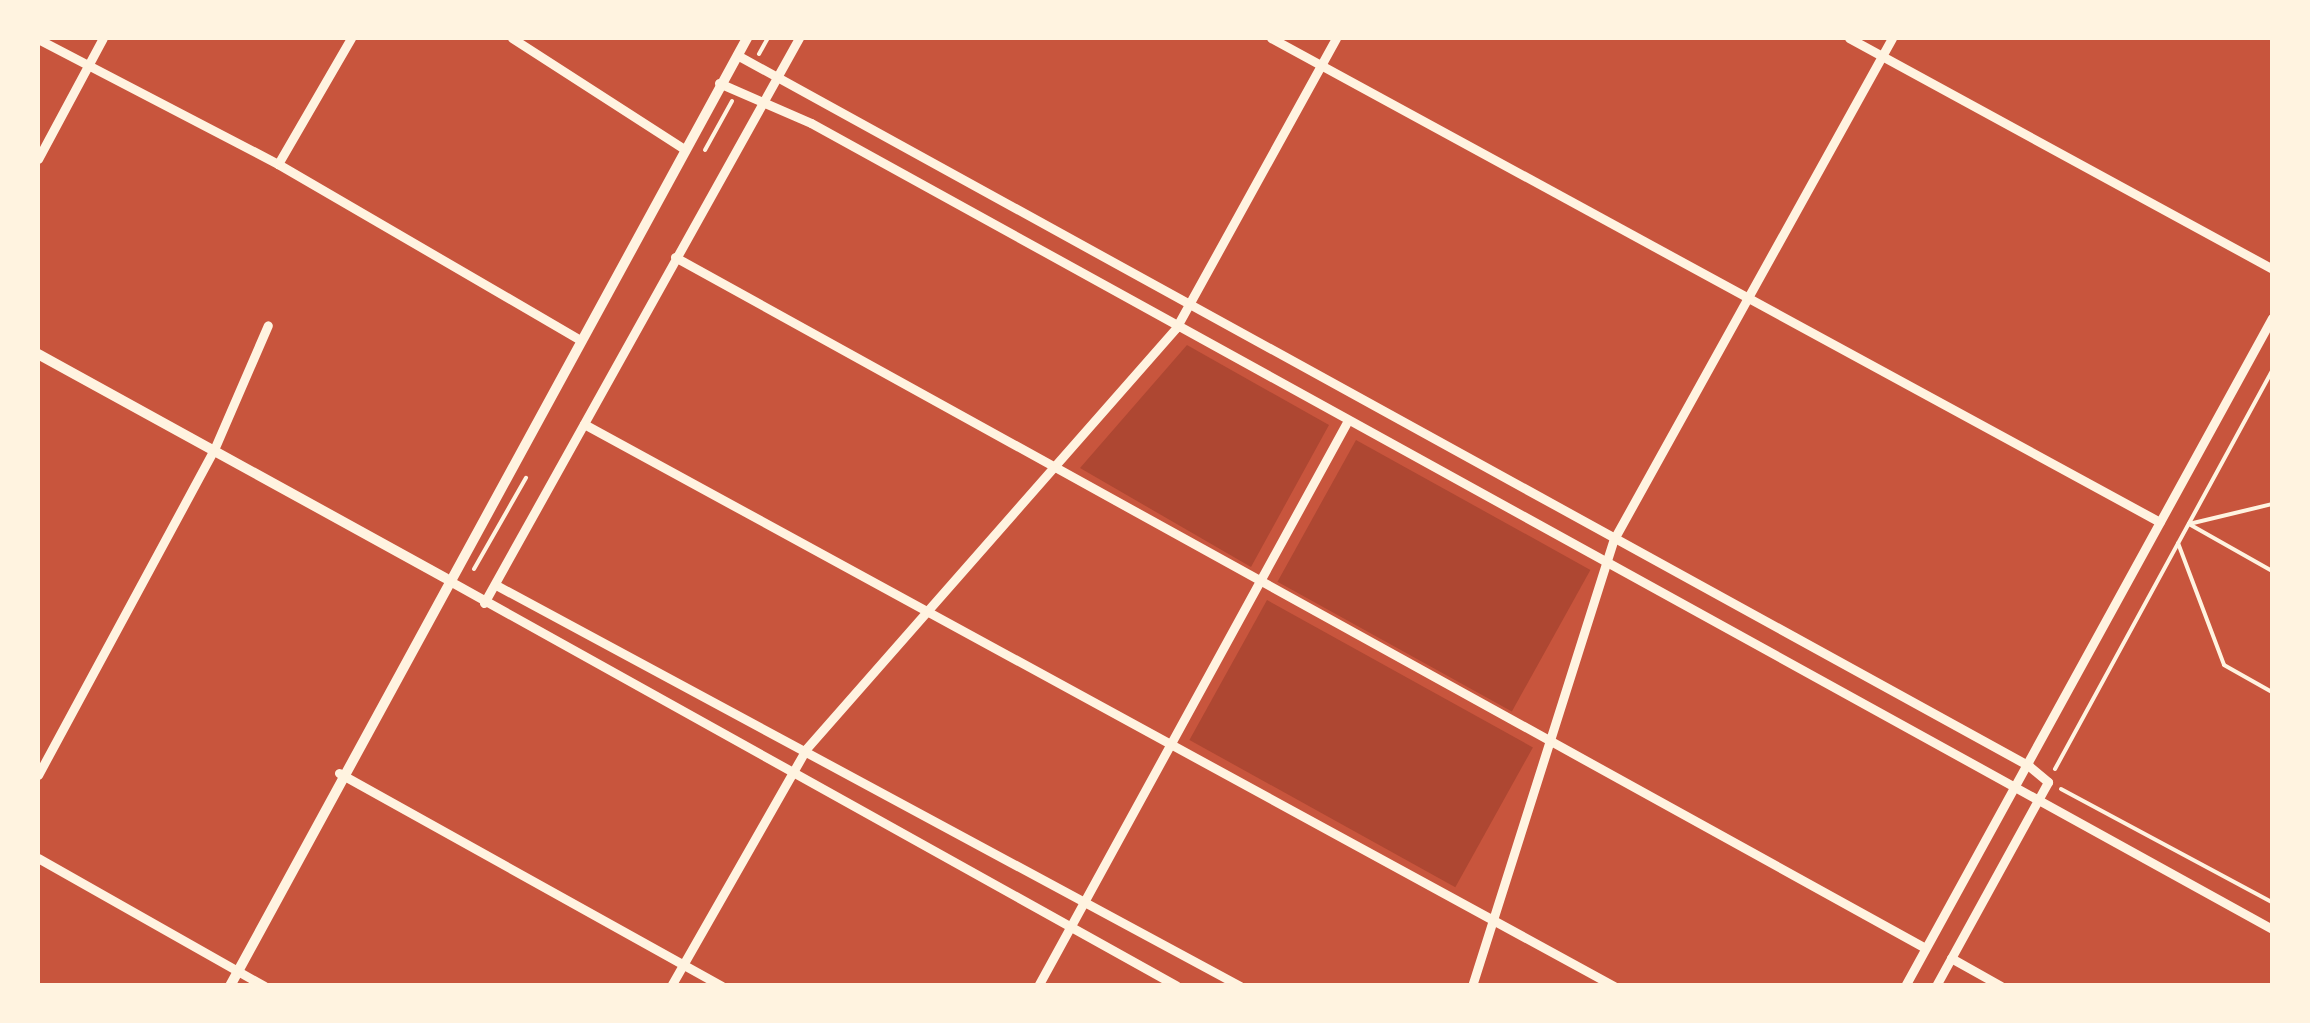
<!DOCTYPE html>
<html>
<head>
<meta charset="utf-8">
<style>
  body { margin:0 }
  #map { position:relative; width:2310px; height:1023px; overflow:hidden; background:#c8553d; font-family:Helvetica,sans-serif }
  div>[style] { position:absolute }
  .green>* { inset:0; background:#ae4732; transform-origin:0 0 }
  .path>* { height:4px; margin:-2px; padding:0 2px; transform-origin:2px; border-radius:2px; background:#fff3e0 }
  .minor>* { height:9px; margin:-4.5px; padding:0 4.5px; transform-origin:4.5px; border-radius:4.5px; background:#fff3e0 }
  .tertiary>* { height:10px; margin:-5px; padding:0 5px; transform-origin:5px; border-radius:5px; background:#fff3e0 }
  span { translate:-50% -50%; white-space:nowrap; text-align:center; line-height:1.15; -webkit-text-stroke:10px #fff3e0; paint-order:stroke }
  .frame { position:absolute; inset:0; border:40px solid #fff3e0; pointer-events:none }
</style>
</head>
<body>
<div id="map">
  <div class="green">
    <div style="clip-path:polygon(1187px 345px,1329px 425px,1251px 567px,1080px 468px)"></div>
    <div style="left:1356px;top:440px;width:268px;height:162px;rotate:29deg"></div>
    <div style="left:1267px;top:600px;width:304px;height:160px;rotate:29deg"></div>
  </div>
  <div class="path">
    <div style="left:759px;top:54px;width:18px;rotate:-61deg"></div>
    <div style="left:705px;top:150px;width:56px;rotate:-61.1deg"></div>
    <div style="left:2189px;top:524px;width:95px;rotate:29.5deg"></div>
    <div style="left:2189px;top:524px;width:85px;rotate:-13.5deg"></div>
    <div style="left:2178px;top:543px;width:130px;rotate:69.3deg"></div>
    <div style="left:2224px;top:665px;width:55px;rotate:29.4deg"></div>
    <div style="left:474px;top:569px;width:105px;rotate:-60.3deg"></div>
    <div style="left:2055px;top:769px;width:453px;rotate:-61.4deg"></div>
    <div style="left:2061px;top:789px;width:239px;rotate:28.2deg"></div>
  </div>
  <div class="minor">
    <div style="left:512px;top:38px;width:203px;rotate:32.8deg"></div>
    <div style="left:1271px;top:38px;width:1012px;rotate:28.57deg"></div>
    <div style="left:1849px;top:38px;width:482px;rotate:28.6deg"></div>
    <div style="left:38px;top:39px;width:271px;rotate:27.5deg"></div>
    <div style="left:278px;top:164px;width:346px;rotate:30.2deg"></div>
    <div style="left:737px;top:55px;width:1475px;rotate:28.82deg"></div>
    <div style="left:2029px;top:766px;width:25px;rotate:40deg"></div>
    <div style="left:2048px;top:782px;width:233px;rotate:118.8deg"></div>
    <div style="left:719px;top:83px;width:100px;rotate:23.5deg"></div>
    <div style="left:811px;top:123px;width:1669px;rotate:28.88deg"></div>
    <div style="left:38px;top:159px;width:137px;rotate:-61.8deg"></div>
    <div style="left:278px;top:164px;width:146px;rotate:-59.9deg"></div>
    <div style="left:675px;top:257px;width:1428px;rotate:28.93deg"></div>
    <div style="left:584px;top:424px;width:1173px;rotate:28.62deg"></div>
    <div style="left:448px;top:580px;width:834px;rotate:29.11deg"></div>
    <div style="left:496px;top:585px;width:845px;rotate:28.32deg"></div>
    <div style="left:484px;top:603px;width:647px;rotate:-60.86deg"></div>
    <div style="left:339px;top:773px;width:438px;rotate:29.1deg"></div>
    <div style="left:38px;top:775px;width:367px;rotate:-61.6deg"></div>
    <div style="left:213px;top:452px;width:138px;rotate:-66.6deg"></div>
    <div style="left:38px;top:858px;width:260px;rotate:29.5deg"></div>
    <div style="left:1951px;top:958px;width:57px;rotate:29.2deg"></div>
    <div style="left:671px;top:986px;width:273px;rotate:-60.3deg"></div>
    <div style="left:806px;top:749px;width:560px;rotate:-48.69deg"></div>
    <div style="left:1176px;top:328px;width:331px;rotate:-61.1deg"></div>
    <div style="left:1038px;top:986px;width:641px;rotate:-61.28deg"></div>
    <div style="left:1472px;top:986px;width:469px;rotate:-72.4deg"></div>
    <div style="left:1614px;top:539px;width:573px;rotate:-60.97deg"></div>
    <div style="left:1905px;top:986px;width:762px;rotate:-61.22deg"></div>
  </div>
  <div class="tertiary">
    <div style="left:38px;top:354px;width:465px;rotate:28.8deg"></div>
    <div style="left:230px;top:986px;width:1080px;rotate:-61.39deg"></div>
  </div>
  <div class="frame"></div>
</div>
</body>
</html>
